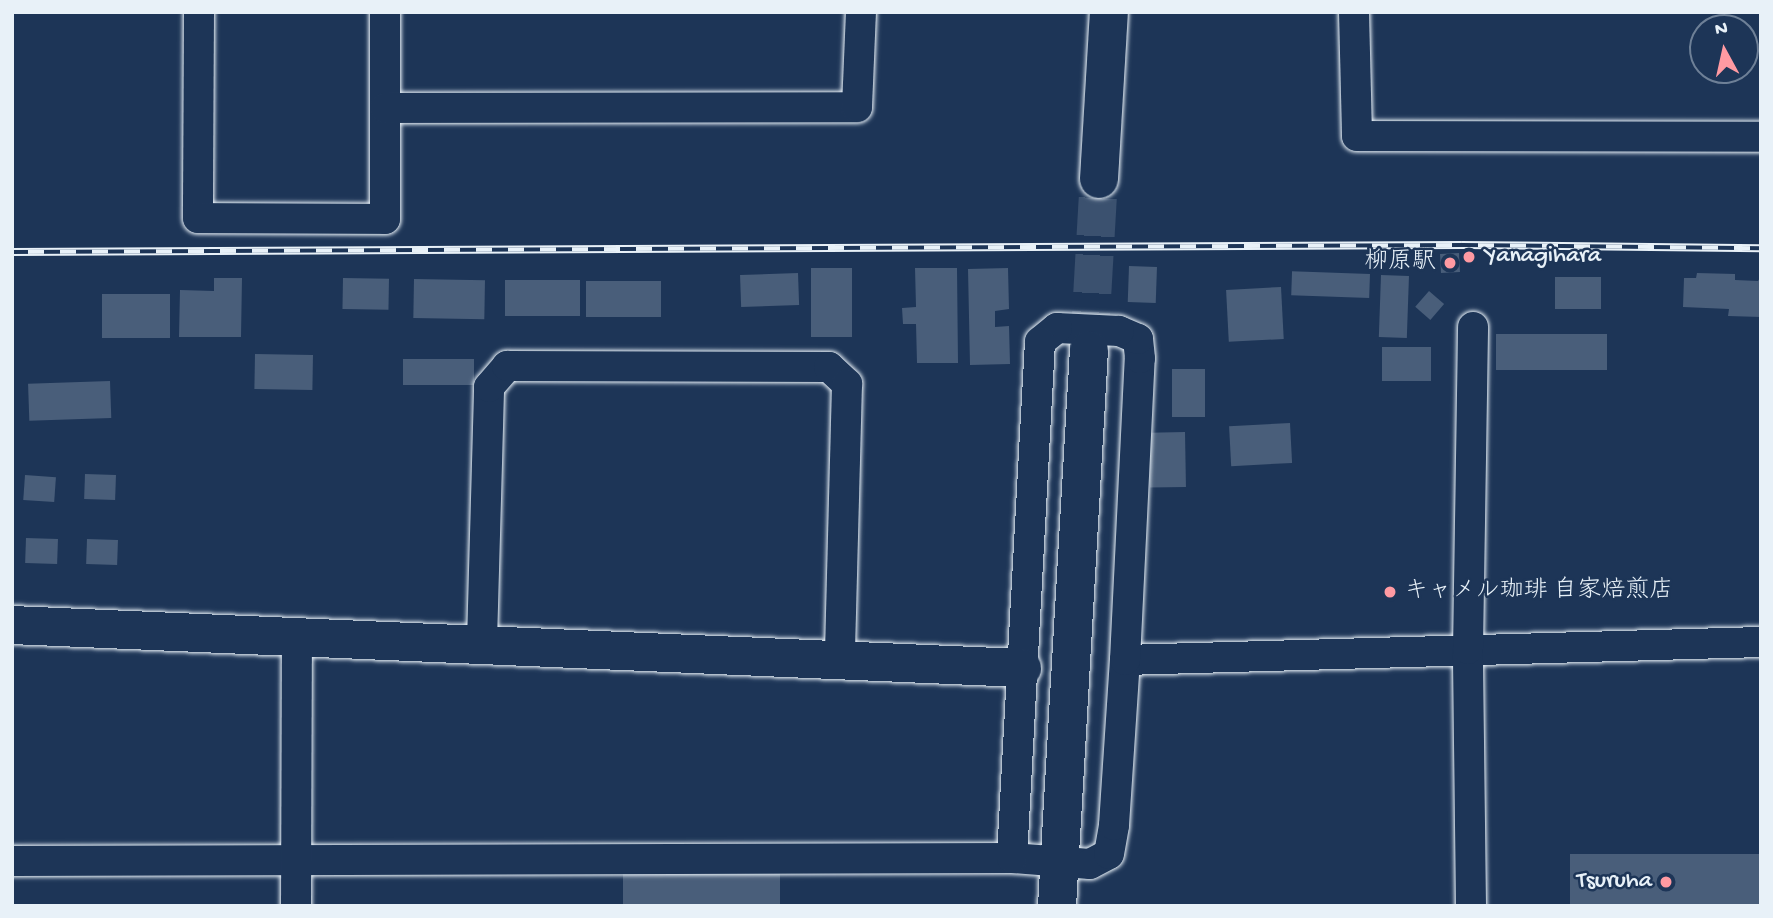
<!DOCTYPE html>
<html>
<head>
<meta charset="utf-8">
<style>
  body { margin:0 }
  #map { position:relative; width:1773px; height:918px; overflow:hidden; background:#1d3557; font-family:"Gochi Hand","Klee One",sans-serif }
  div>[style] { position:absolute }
  .building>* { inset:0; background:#495e7a; transform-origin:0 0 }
  .secondary-tunnel>* { height:38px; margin-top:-19px; transform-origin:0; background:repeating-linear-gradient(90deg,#3b516f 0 38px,transparent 0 57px) }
  .roads { filter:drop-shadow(0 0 2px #e8f1f8) drop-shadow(0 0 2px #e8f1f8) }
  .street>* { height:30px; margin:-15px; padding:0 15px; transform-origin:15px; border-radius:15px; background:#1d3557 }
  .secondary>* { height:38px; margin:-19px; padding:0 19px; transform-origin:19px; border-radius:19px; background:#1d3557 }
  .rail>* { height:8px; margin-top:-4px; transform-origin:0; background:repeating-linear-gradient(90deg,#1d3557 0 16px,#e8f1f8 0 32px); box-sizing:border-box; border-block:2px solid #e8f1f8 }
  .dots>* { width:19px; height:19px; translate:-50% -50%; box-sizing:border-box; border:4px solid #1d3557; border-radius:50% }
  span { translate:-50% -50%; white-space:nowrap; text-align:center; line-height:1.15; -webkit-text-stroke:5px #1d3557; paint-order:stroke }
  .poi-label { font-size:24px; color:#e8f1f8 }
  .left { translate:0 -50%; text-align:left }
  .right { translate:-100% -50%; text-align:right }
  .frame { position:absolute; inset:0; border:14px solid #e8f1f8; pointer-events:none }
  .north { position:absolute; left:1689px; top:14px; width:70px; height:70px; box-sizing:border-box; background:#1d3557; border:2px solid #6e8097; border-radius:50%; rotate:352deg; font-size:19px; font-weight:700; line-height:28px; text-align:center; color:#e8f1f8 }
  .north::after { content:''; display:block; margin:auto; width:24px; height:32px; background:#ff9aa2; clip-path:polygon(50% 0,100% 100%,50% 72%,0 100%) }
</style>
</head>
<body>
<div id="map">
  <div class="building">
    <div style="left:1459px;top:253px;width:19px;height:19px;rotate:87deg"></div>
    <div style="left:1129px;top:266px;width:28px;height:36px;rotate:2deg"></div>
    <div style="left:811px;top:268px;width:41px;height:69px"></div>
    <div style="clip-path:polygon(915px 268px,957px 268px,958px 363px,917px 363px,916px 324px,903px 324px,902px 308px,916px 307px)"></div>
    <div style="clip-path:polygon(1008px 268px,1009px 309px,995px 311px,995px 327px,1009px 326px,1010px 364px,970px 365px,968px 269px)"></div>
    <div style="left:798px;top:273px;width:32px;height:58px;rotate:88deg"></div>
    <div style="clip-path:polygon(1697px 273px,1735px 274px,1735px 280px,1758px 281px,1761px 276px,1761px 317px,1728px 316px,1729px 309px,1683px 307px,1684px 278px,1696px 278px)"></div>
    <div style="left:1370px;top:274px;width:24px;height:78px;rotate:92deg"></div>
    <div style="left:1381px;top:275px;width:28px;height:62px;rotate:2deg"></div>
    <div style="left:1601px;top:277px;width:32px;height:46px;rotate:90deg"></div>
    <div style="clip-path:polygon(214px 278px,242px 278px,241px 337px,179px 337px,180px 290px,214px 291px)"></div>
    <div style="left:343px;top:278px;width:46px;height:31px;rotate:1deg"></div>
    <div style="left:414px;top:279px;width:71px;height:39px;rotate:1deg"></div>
    <div style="left:580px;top:280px;width:36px;height:75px;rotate:90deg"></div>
    <div style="left:661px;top:281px;width:36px;height:75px;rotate:90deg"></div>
    <div style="left:1281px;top:287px;width:52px;height:55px;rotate:87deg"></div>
    <div style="left:1429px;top:291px;width:20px;height:21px;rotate:41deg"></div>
    <div style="left:102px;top:294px;width:68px;height:44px"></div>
    <div style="left:1496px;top:334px;width:111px;height:36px"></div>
    <div style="left:1382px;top:347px;width:49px;height:34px"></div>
    <div style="left:255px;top:354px;width:58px;height:35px;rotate:1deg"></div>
    <div style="left:403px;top:359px;width:71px;height:26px"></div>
    <div style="left:1172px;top:369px;width:33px;height:48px"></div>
    <div style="left:110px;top:381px;width:37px;height:82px;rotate:88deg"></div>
    <div style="left:1290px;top:423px;width:40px;height:61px;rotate:87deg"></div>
    <div style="left:1185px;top:432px;width:55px;height:36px;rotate:89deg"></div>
    <div style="left:85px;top:474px;width:31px;height:25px;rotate:2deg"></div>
    <div style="left:25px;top:475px;width:31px;height:25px;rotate:4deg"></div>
    <div style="left:26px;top:538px;width:32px;height:25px;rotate:2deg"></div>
    <div style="left:87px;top:539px;width:31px;height:25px;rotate:2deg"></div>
    <div style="left:1761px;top:854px;width:52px;height:191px;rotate:90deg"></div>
    <div style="left:623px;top:872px;width:157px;height:34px"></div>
  </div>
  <div class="secondary-tunnel">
    <div style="left:1089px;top:350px;width:171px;rotate:-86.7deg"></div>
  </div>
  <div class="roads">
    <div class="street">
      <div style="left:199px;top:12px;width:206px;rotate:90.3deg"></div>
      <div style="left:198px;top:218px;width:187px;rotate:0.3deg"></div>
      <div style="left:385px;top:219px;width:207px;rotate:-90deg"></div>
      <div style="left:1354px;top:12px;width:124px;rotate:88.6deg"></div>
      <div style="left:1357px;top:136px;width:404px;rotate:0.1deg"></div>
      <div style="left:385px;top:108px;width:472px;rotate:-0.1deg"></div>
      <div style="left:857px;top:107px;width:95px;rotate:-87.6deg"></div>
      <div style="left:482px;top:642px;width:255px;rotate:-88.4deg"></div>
      <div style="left:489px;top:387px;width:28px;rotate:-49deg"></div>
      <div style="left:507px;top:366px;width:322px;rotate:0.2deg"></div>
      <div style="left:829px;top:367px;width:25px;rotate:43deg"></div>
      <div style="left:847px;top:384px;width:273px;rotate:91.5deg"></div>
      <div style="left:1125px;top:660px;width:636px;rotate:-1.62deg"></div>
      <div style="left:12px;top:861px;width:1000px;rotate:-0.17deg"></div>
      <div style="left:1012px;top:858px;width:78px;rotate:4.4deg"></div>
      <div style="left:1090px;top:864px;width:21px;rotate:-28deg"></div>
      <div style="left:1109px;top:854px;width:29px;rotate:-80deg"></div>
      <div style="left:1114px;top:825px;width:165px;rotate:-86.2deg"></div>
      <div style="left:1125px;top:660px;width:302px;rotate:-87.2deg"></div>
      <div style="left:1140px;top:358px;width:19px;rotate:-96deg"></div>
      <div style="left:1138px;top:339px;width:21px;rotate:-157deg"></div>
      <div style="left:1119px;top:331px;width:62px;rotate:-177.2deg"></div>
      <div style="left:1057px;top:328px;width:22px;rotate:141deg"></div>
      <div style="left:1040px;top:342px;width:517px;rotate:93.11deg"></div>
      <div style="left:296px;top:906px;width:269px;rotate:-89.8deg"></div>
      <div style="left:1471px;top:906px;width:257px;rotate:-90.7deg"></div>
      <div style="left:1468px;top:649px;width:322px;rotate:-89.1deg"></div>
    </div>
    <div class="secondary">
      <div style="left:1099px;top:179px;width:167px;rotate:-86.6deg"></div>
      <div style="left:12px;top:625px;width:1011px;rotate:2.44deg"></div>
      <div style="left:1057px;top:906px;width:557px;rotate:-86.71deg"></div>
    </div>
  </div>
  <div class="rail">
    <div style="left:12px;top:252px;width:1450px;rotate:-0.28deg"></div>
    <div style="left:1462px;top:245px;width:299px;rotate:0.6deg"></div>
  </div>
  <div class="dots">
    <div style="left:1469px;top:257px;background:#ff9aa2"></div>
    <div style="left:1450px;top:263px;background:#ff9aa2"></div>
    <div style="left:1390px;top:592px;background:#ff9aa2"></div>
    <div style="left:1666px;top:882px;background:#ff9aa2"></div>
  </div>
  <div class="poi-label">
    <span class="left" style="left:1485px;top:257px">Yanagihara</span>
    <span class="right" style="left:1436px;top:263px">柳原駅</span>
    <span class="left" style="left:1404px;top:592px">キャメル珈琲 自家焙煎店</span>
    <span class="right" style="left:1652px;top:882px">Tsuruha</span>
  </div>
  <div class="frame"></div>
  <div class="north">N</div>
</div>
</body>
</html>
